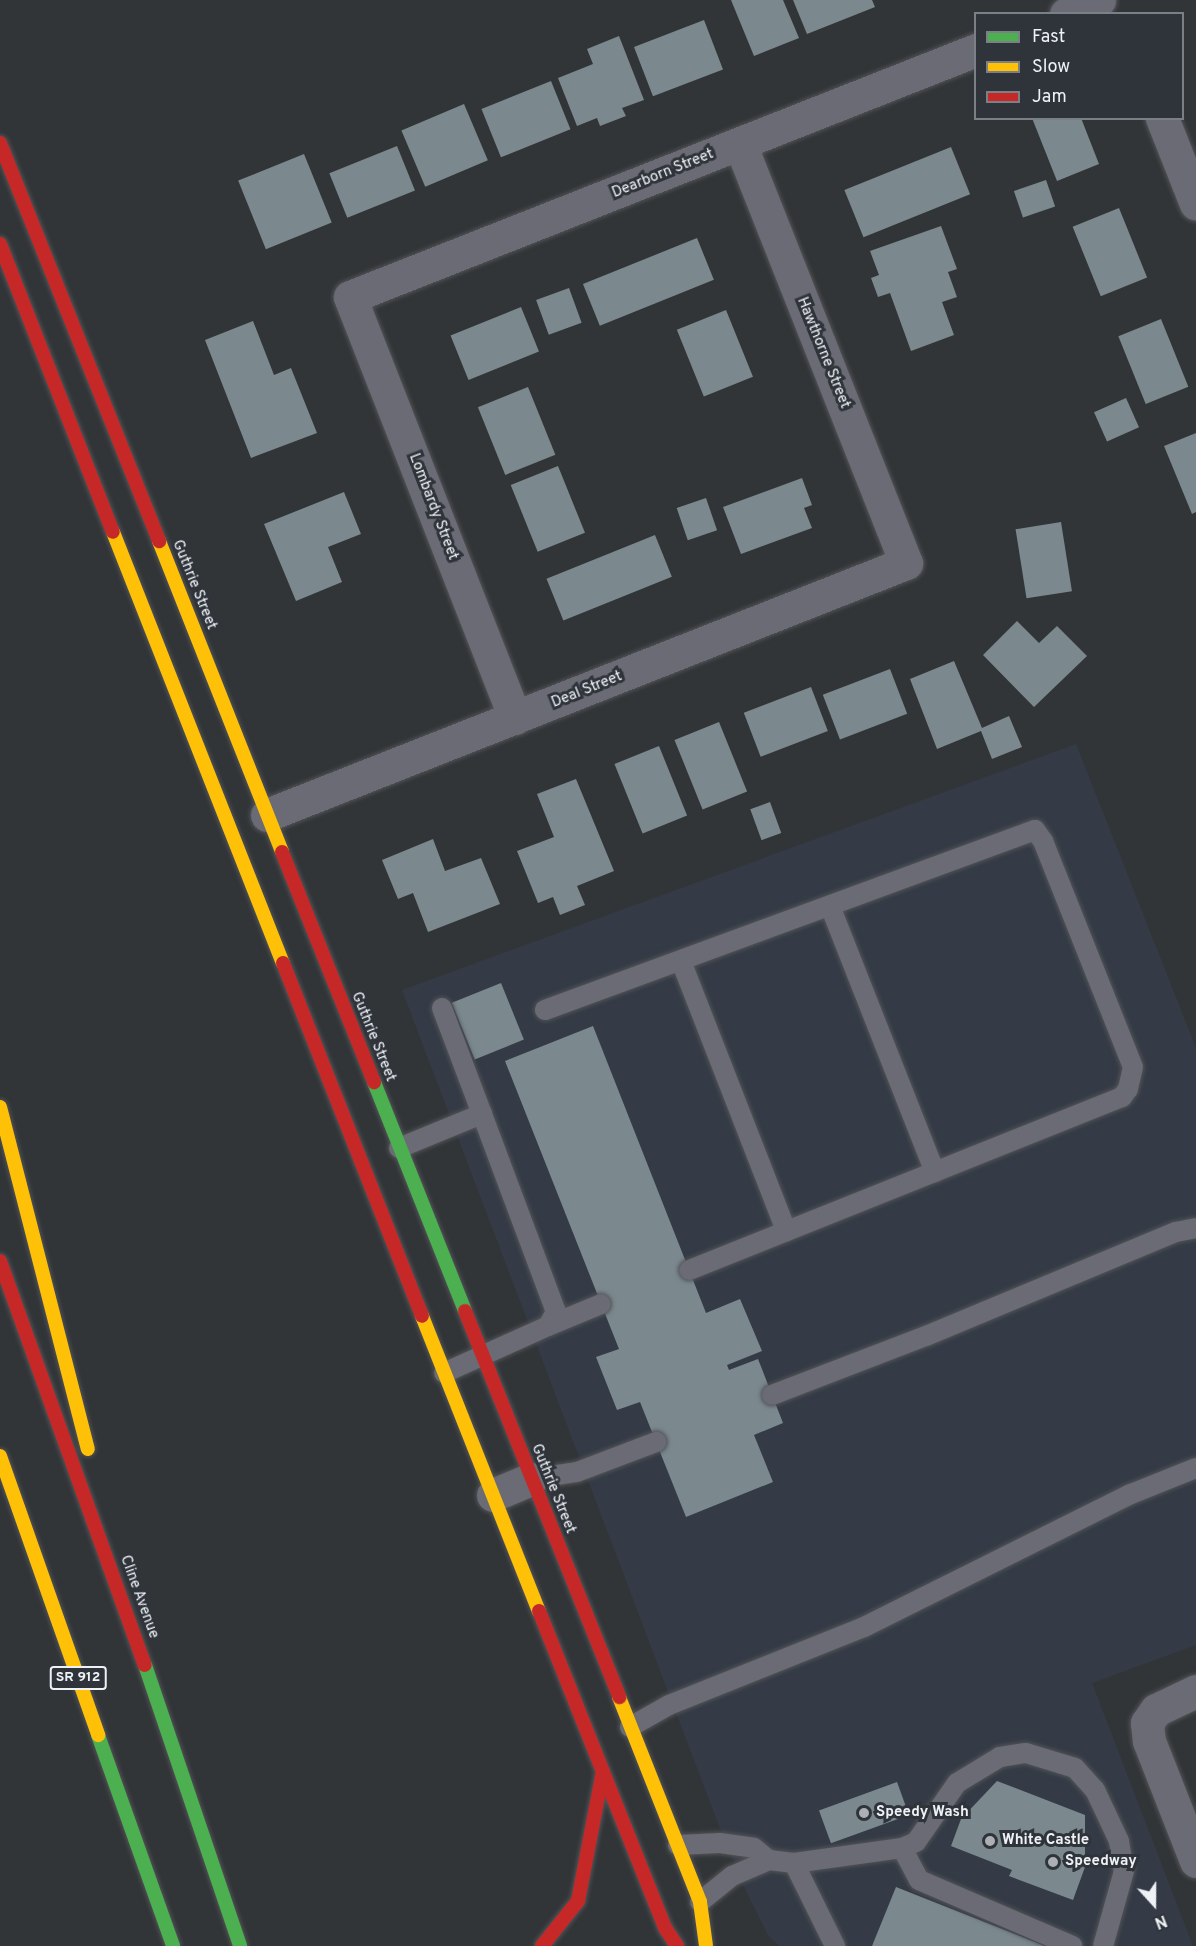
<!DOCTYPE html>
<html>
<head>
<meta charset="utf-8">
<style>
  body { margin:0 }
  #map { position:relative; width:1196px; height:1946px; overflow:hidden; background:#323538; font-family:Overpass,sans-serif }
  div>[style] { position:absolute }
  .built>* { inset:0; background:#343b46 }
  .building>* { inset:0; background:#7b898f; transform-origin:0 0 }
  .roads { filter:drop-shadow(0 0 2px #515356) drop-shadow(0 0 2px #515356) }
  .lane>* { height:20px; margin:-10px; padding:0 10px; transform-origin:10px; border-radius:10px; background:#6a6b74 }
  .street>* { height:33px; margin:-16.5px; padding:0 16.5px; transform-origin:16.5px; border-radius:16.5px; background:#6a6b74 }
  .fast>* { height:14px; margin:-7px; padding:0 7px; transform-origin:7px; border-radius:7px; background:#4caf50 }
  .slow>* { height:14px; margin:-7px; padding:0 7px; transform-origin:7px; border-radius:7px; background:#ffc107 }
  .jam>* { height:14px; margin:-7px; padding:0 7px; transform-origin:7px; border-radius:7px; background:#c62828 }
  .dots>* { width:16px; height:16px; translate:-50% -50%; box-sizing:border-box; border:3px solid #2f343b; border-radius:50% }
  span { translate:-50% -50%; white-space:nowrap; text-align:center; line-height:1.15; -webkit-text-stroke:6px #2f343b; paint-order:stroke }
  .shield-label span { padding:2px 4px; background:#2f343b; border:2px solid; border-radius:4px; -webkit-text-stroke-width:0 }
  .shield-label { font-size:14px; color:#eef1f6; font-weight:700 }
  .street-label { font-size:15px; color:#eef1f6 }
  .poi-label { font-size:15px; color:#eef1f6; font-weight:700 }
  .left { translate:0 -50%; text-align:left }
  .legend { position:absolute; left:974px; top:12px; width:210px; height:108px; box-sizing:border-box; background:#2f343b; border:2px solid #7b8086; margin:0; padding:8px 10px; list-style:none; font-size:18px; color:#eef1f6 }
  .legend li { display:flex; align-items:center; gap:12px; height:30px }
  .legend b { width:30px; border:2px solid #7b8086 }
  .north { position:absolute; left:1124px; top:1874px; width:60px; height:60px; -webkit-text-stroke:4px #2f343b; paint-order:stroke; rotate:159deg; font-size:16px; font-weight:700; line-height:24px; text-align:center; color:#eef1f6 }
  .north::after { content:''; display:block; margin:auto; width:21px; height:27px; background:#eef1f6; clip-path:polygon(50% 0,100% 100%,50% 72%,0 100%) }
</style>
</head>
<body>
<div id="map">
  <div class="built">
    <div style="clip-path:polygon(1076px 744px,1196px 1048px,1196px 1645px,1092px 1683px,1193px 1946px,779px 1946px,768px 1935px,746px 1891px,716px 1818px,402px 990px)"></div>
  </div>
  <div class="building">
    <div style="clip-path:polygon(731px 0,783px 0,799px 38px,754px 56px)"></div>
    <div style="clip-path:polygon(793px 0,872px 0,875px 7px,807px 34px)"></div>
    <div style="left:704px;top:20px;width:53px;height:75px;rotate:69deg"></div>
    <div style="clip-path:polygon(619px 36px,644px 100px,622px 108px,626px 116px,600px 126px,597px 118px,577px 126px,558px 78px,593px 64px,587px 49px)"></div>
    <div style="left:551px;top:81px;width:52px;height:75px;rotate:68deg"></div>
    <div style="left:464px;top:104px;width:61px;height:68px;rotate:67deg"></div>
    <div style="clip-path:polygon(1032px 118px,1081px 118px,1099px 164px,1057px 181px)"></div>
    <div style="left:397px;top:146px;width:48px;height:73px;rotate:68deg"></div>
    <div style="left:951px;top:147px;width:51px;height:115px;rotate:68deg"></div>
    <div style="left:304px;top:154px;width:74px;height:71px;rotate:68deg"></div>
    <div style="left:1046px;top:180px;width:28px;height:34px;rotate:71deg"></div>
    <div style="left:1119px;top:208px;width:75px;height:50px;rotate:68deg"></div>
    <div style="clip-path:polygon(941px 226px,957px 269px,948px 272px,957px 297px,942px 302px,954px 335px,911px 351px,890px 293px,878px 297px,871px 278px,879px 275px,870px 251px)"></div>
    <div style="left:697px;top:238px;width:45px;height:123px;rotate:68deg"></div>
    <div style="left:569px;top:288px;width:37px;height:35px;rotate:70deg"></div>
    <div style="left:521px;top:307px;width:48px;height:76px;rotate:68deg"></div>
    <div style="left:726px;top:310px;width:72px;height:53px;rotate:68deg"></div>
    <div style="left:1161px;top:319px;width:73px;height:46px;rotate:68deg"></div>
    <div style="clip-path:polygon(253px 321px,274px 375px,291px 368px,317px 433px,251px 458px,205px 340px)"></div>
    <div style="left:528px;top:387px;width:73px;height:54px;rotate:68deg"></div>
    <div style="left:1126px;top:398px;width:32px;height:35px;rotate:66deg"></div>
    <div style="clip-path:polygon(1196px 433px,1196px 512px,1192px 514px,1164px 446px)"></div>
    <div style="left:558px;top:466px;width:72px;height:51px;rotate:68deg"></div>
    <div style="clip-path:polygon(802px 478px,812px 505px,804px 508px,812px 528px,741px 554px,723px 507px)"></div>
    <div style="clip-path:polygon(344px 492px,361px 534px,328px 547px,342px 582px,296px 601px,264px 524px)"></div>
    <div style="left:706px;top:498px;width:34px;height:31px;rotate:71deg"></div>
    <div style="left:1061px;top:522px;width:70px;height:46px;rotate:81deg"></div>
    <div style="left:655px;top:535px;width:45px;height:117px;rotate:68deg"></div>
    <div style="clip-path:polygon(1017px 621px,1039px 643px,1057px 626px,1087px 656px,1034px 707px,983px 655px)"></div>
    <div style="clip-path:polygon(954px 661px,982px 728px,1009px 716px,1022px 747px,992px 759px,981px 731px,937px 749px,910px 679px)"></div>
    <div style="left:890px;top:669px;width:48px;height:72px;rotate:69deg"></div>
    <div style="left:811px;top:687px;width:47px;height:72px;rotate:69deg"></div>
    <div style="left:719px;top:722px;width:75px;height:48px;rotate:68deg"></div>
    <div style="left:659px;top:746px;width:75px;height:48px;rotate:68deg"></div>
    <div style="clip-path:polygon(576px 779px,614px 871px,577px 886px,585px 905px,560px 915px,553px 897px,538px 903px,517px 851px,554px 837px,537px 794px)"></div>
    <div style="left:770px;top:802px;width:33px;height:21px;rotate:70deg"></div>
    <div style="clip-path:polygon(433px 839px,445px 871px,481px 858px,500px 904px,428px 932px,413px 893px,398px 899px,382px 860px)"></div>
    <div style="left:501px;top:983px;width:61px;height:53px;rotate:68deg"></div>
    <div style="clip-path:polygon(593px 1026px,706px 1313px,740px 1299px,762px 1351px,727px 1365px,729px 1370px,758px 1359px,783px 1423px,754px 1435px,773px 1482px,686px 1517px,640px 1402px,617px 1410px,596px 1357px,619px 1349px,505px 1061px)"></div>
    <div style="clip-path:polygon(997px 1781px,1085px 1815px,1085px 1867px,1073px 1900px,1009px 1876px,1012px 1870px,951px 1846px,961px 1819px)"></div>
    <div style="left:897px;top:1782px;width:35px;height:83px;rotate:70deg"></div>
    <div style="clip-path:polygon(896px 1887px,1045px 1946px,872px 1946px)"></div>
  </div>
  <div class="roads">
    <div class="lane">
      <div style="left:830px;top:906px;width:286px;rotate:68.5deg"></div>
      <div style="left:681px;top:961px;width:290px;rotate:68.7deg"></div>
      <div style="left:442px;top:1008px;width:113px;rotate:69.3deg"></div>
      <div style="left:545px;top:1010px;width:522px;rotate:-20.17deg"></div>
      <div style="left:1035px;top:830px;width:14px;rotate:54deg"></div>
      <div style="left:1043px;top:841px;width:243px;rotate:68.3deg"></div>
      <div style="left:1133px;top:1067px;width:23px;rotate:103deg"></div>
      <div style="left:1128px;top:1089px;width:10px;rotate:127deg"></div>
      <div style="left:1122px;top:1097px;width:466px;rotate:158.2deg"></div>
      <div style="left:399px;top:1148px;width:90px;rotate:-22.3deg"></div>
      <div style="left:482px;top:1114px;width:211px;rotate:69.5deg"></div>
      <div style="left:556px;top:1312px;width:16px;rotate:120deg"></div>
      <div style="left:548px;top:1326px;width:114px;rotate:155.7deg"></div>
      <div style="left:548px;top:1326px;width:57px;rotate:-22.5deg"></div>
      <div style="left:772px;top:1395px;width:165px;rotate:-21deg"></div>
      <div style="left:926px;top:1336px;width:271px;rotate:-22.6deg"></div>
      <div style="left:1176px;top:1232px;width:20px;rotate:-11deg"></div>
      <div style="left:531px;top:1479px;width:47px;rotate:-8.7deg"></div>
      <div style="left:577px;top:1472px;width:85px;rotate:-20.8deg"></div>
      <div style="left:630px;top:1727px;width:45px;rotate:-29.4deg"></div>
      <div style="left:669px;top:1705px;width:210px;rotate:-21.8deg"></div>
      <div style="left:864px;top:1627px;width:298px;rotate:-26.5deg"></div>
      <div style="left:1131px;top:1494px;width:70px;rotate:-21.8deg"></div>
      <div style="left:678px;top:1845px;width:42px;rotate:-2.7deg"></div>
      <div style="left:720px;top:1843px;width:34px;rotate:8deg"></div>
      <div style="left:754px;top:1848px;width:19px;rotate:39deg"></div>
      <div style="left:769px;top:1860px;width:40px;rotate:156.6deg"></div>
      <div style="left:732px;top:1876px;width:41px;rotate:140.9deg"></div>
      <div style="left:902px;top:1848px;width:36px;rotate:62deg"></div>
      <div style="left:919px;top:1880px;width:167px;rotate:23.3deg"></div>
      <div style="left:769px;top:1860px;width:25px;rotate:7deg"></div>
      <div style="left:794px;top:1863px;width:109px;rotate:-7.9deg"></div>
      <div style="left:902px;top:1848px;width:15px;rotate:-23deg"></div>
      <div style="left:916px;top:1842px;width:72px;rotate:-55.2deg"></div>
      <div style="left:957px;top:1783px;width:50px;rotate:-31.2deg"></div>
      <div style="left:1000px;top:1757px;width:26px;rotate:-9deg"></div>
      <div style="left:1026px;top:1753px;width:51px;rotate:17deg"></div>
      <div style="left:1075px;top:1768px;width:30px;rotate:48deg"></div>
      <div style="left:1095px;top:1790px;width:56px;rotate:64.8deg"></div>
      <div style="left:1119px;top:1841px;width:30px;rotate:81deg"></div>
      <div style="left:1124px;top:1871px;width:78px;rotate:105.6deg"></div>
      <div style="left:794px;top:1863px;width:93px;rotate:63.7deg"></div>
    </div>
    <div class="street">
      <div style="left:1066px;top:14px;width:36px;rotate:-23deg"></div>
      <div style="left:1162px;top:118px;width:92px;rotate:68.4deg"></div>
      <div style="left:515px;top:718px;width:452px;rotate:-111.4deg"></div>
      <div style="left:350px;top:297px;width:673px;rotate:-21.53deg"></div>
      <div style="left:267px;top:815px;width:687px;rotate:-21.52deg"></div>
      <div style="left:906px;top:563px;width:451px;rotate:-111.6deg"></div>
      <div style="left:493px;top:1495px;width:41px;rotate:-22.8deg"></div>
      <div style="left:1196px;top:1691px;width:44px;rotate:154.6deg"></div>
      <div style="left:1156px;top:1710px;width:16px;rotate:125deg"></div>
      <div style="left:1147px;top:1723px;width:18px;rotate:84deg"></div>
      <div style="left:1149px;top:1741px;width:129px;rotate:68.6deg"></div>
    </div>
    <div class="fast">
      <div style="left:374px;top:1082px;width:246px;rotate:68.3deg"></div>
      <div style="left:145px;top:1665px;width:297px;rotate:71.3deg"></div>
      <div style="left:98px;top:1735px;width:224px;rotate:70.4deg"></div>
    </div>
    <div class="slow">
      <div style="left:113px;top:532px;width:463px;rotate:68.5deg"></div>
      <div style="left:159px;top:541px;width:334px;rotate:68.4deg"></div>
      <div style="left:0;top:1107px;width:353px;rotate:75.6deg"></div>
      <div style="left:422px;top:1316px;width:317px;rotate:68.4deg"></div>
      <div style="left:0;top:1456px;width:296px;rotate:70.6deg"></div>
      <div style="left:619px;top:1697px;width:220px;rotate:68.4deg"></div>
      <div style="left:700px;top:1902px;width:44px;rotate:82.2deg"></div>
    </div>
    <div class="jam">
      <div style="left:0;top:143px;width:429px;rotate:68.2deg"></div>
      <div style="left:0;top:244px;width:309px;rotate:68.6deg"></div>
      <div style="left:282px;top:852px;width:248px;rotate:68.2deg"></div>
      <div style="left:283px;top:963px;width:379px;rotate:68.5deg"></div>
      <div style="left:0;top:1261px;width:429px;rotate:70.3deg"></div>
      <div style="left:465px;top:1311px;width:416px;rotate:68.2deg"></div>
      <div style="left:539px;top:1611px;width:341px;rotate:68.3deg"></div>
      <div style="left:665px;top:1928px;width:22px;rotate:56deg"></div>
      <div style="left:542px;top:1946px;width:58px;rotate:-51.3deg"></div>
      <div style="left:578px;top:1901px;width:132px;rotate:-79.1deg"></div>
    </div>
  </div>
  <div class="dots">
    <div style="left:864px;top:1813px;background:#acafb4"></div>
    <div style="left:990px;top:1841px;background:#acafb4"></div>
    <div style="left:1053px;top:1862px;background:#acafb4"></div>
  </div>
  <div class="shield-label">
    <span style="left:78px;top:1678px">SR 912</span>
  </div>
  <div class="street-label">
    <span style="left:663px;top:174px;rotate:-22deg">Dearborn Street</span>
    <span style="left:823px;top:353px;rotate:68deg">Hawthorne Street</span>
    <span style="left:433px;top:507px;rotate:69deg">Lombardy Street</span>
    <span style="left:194px;top:585px;rotate:68deg">Guthrie Street</span>
    <span style="left:587px;top:690px;rotate:-22deg">Deal Street</span>
    <span style="left:373px;top:1037px;rotate:68deg">Guthrie Street</span>
    <span style="left:553px;top:1489px;rotate:68deg">Guthrie Street</span>
    <span style="left:139px;top:1597px;rotate:70deg">Cline Avenue</span>
  </div>
  <div class="poi-label">
    <span class="left" style="left:876px;top:1813px">Speedy Wash</span>
    <span class="left" style="left:1002px;top:1841px">White Castle</span>
    <span class="left" style="left:1065px;top:1862px">Speedway</span>
  </div>
  <ul class="legend">
  <li><b style="height:8px;background:#4caf50"></b>Fast</li>
  <li><b style="height:8px;background:#ffc107"></b>Slow</li>
  <li><b style="height:8px;background:#c62828"></b>Jam</li>
  </ul>
  <div class="north">N</div>
</div>
</body>
</html>
